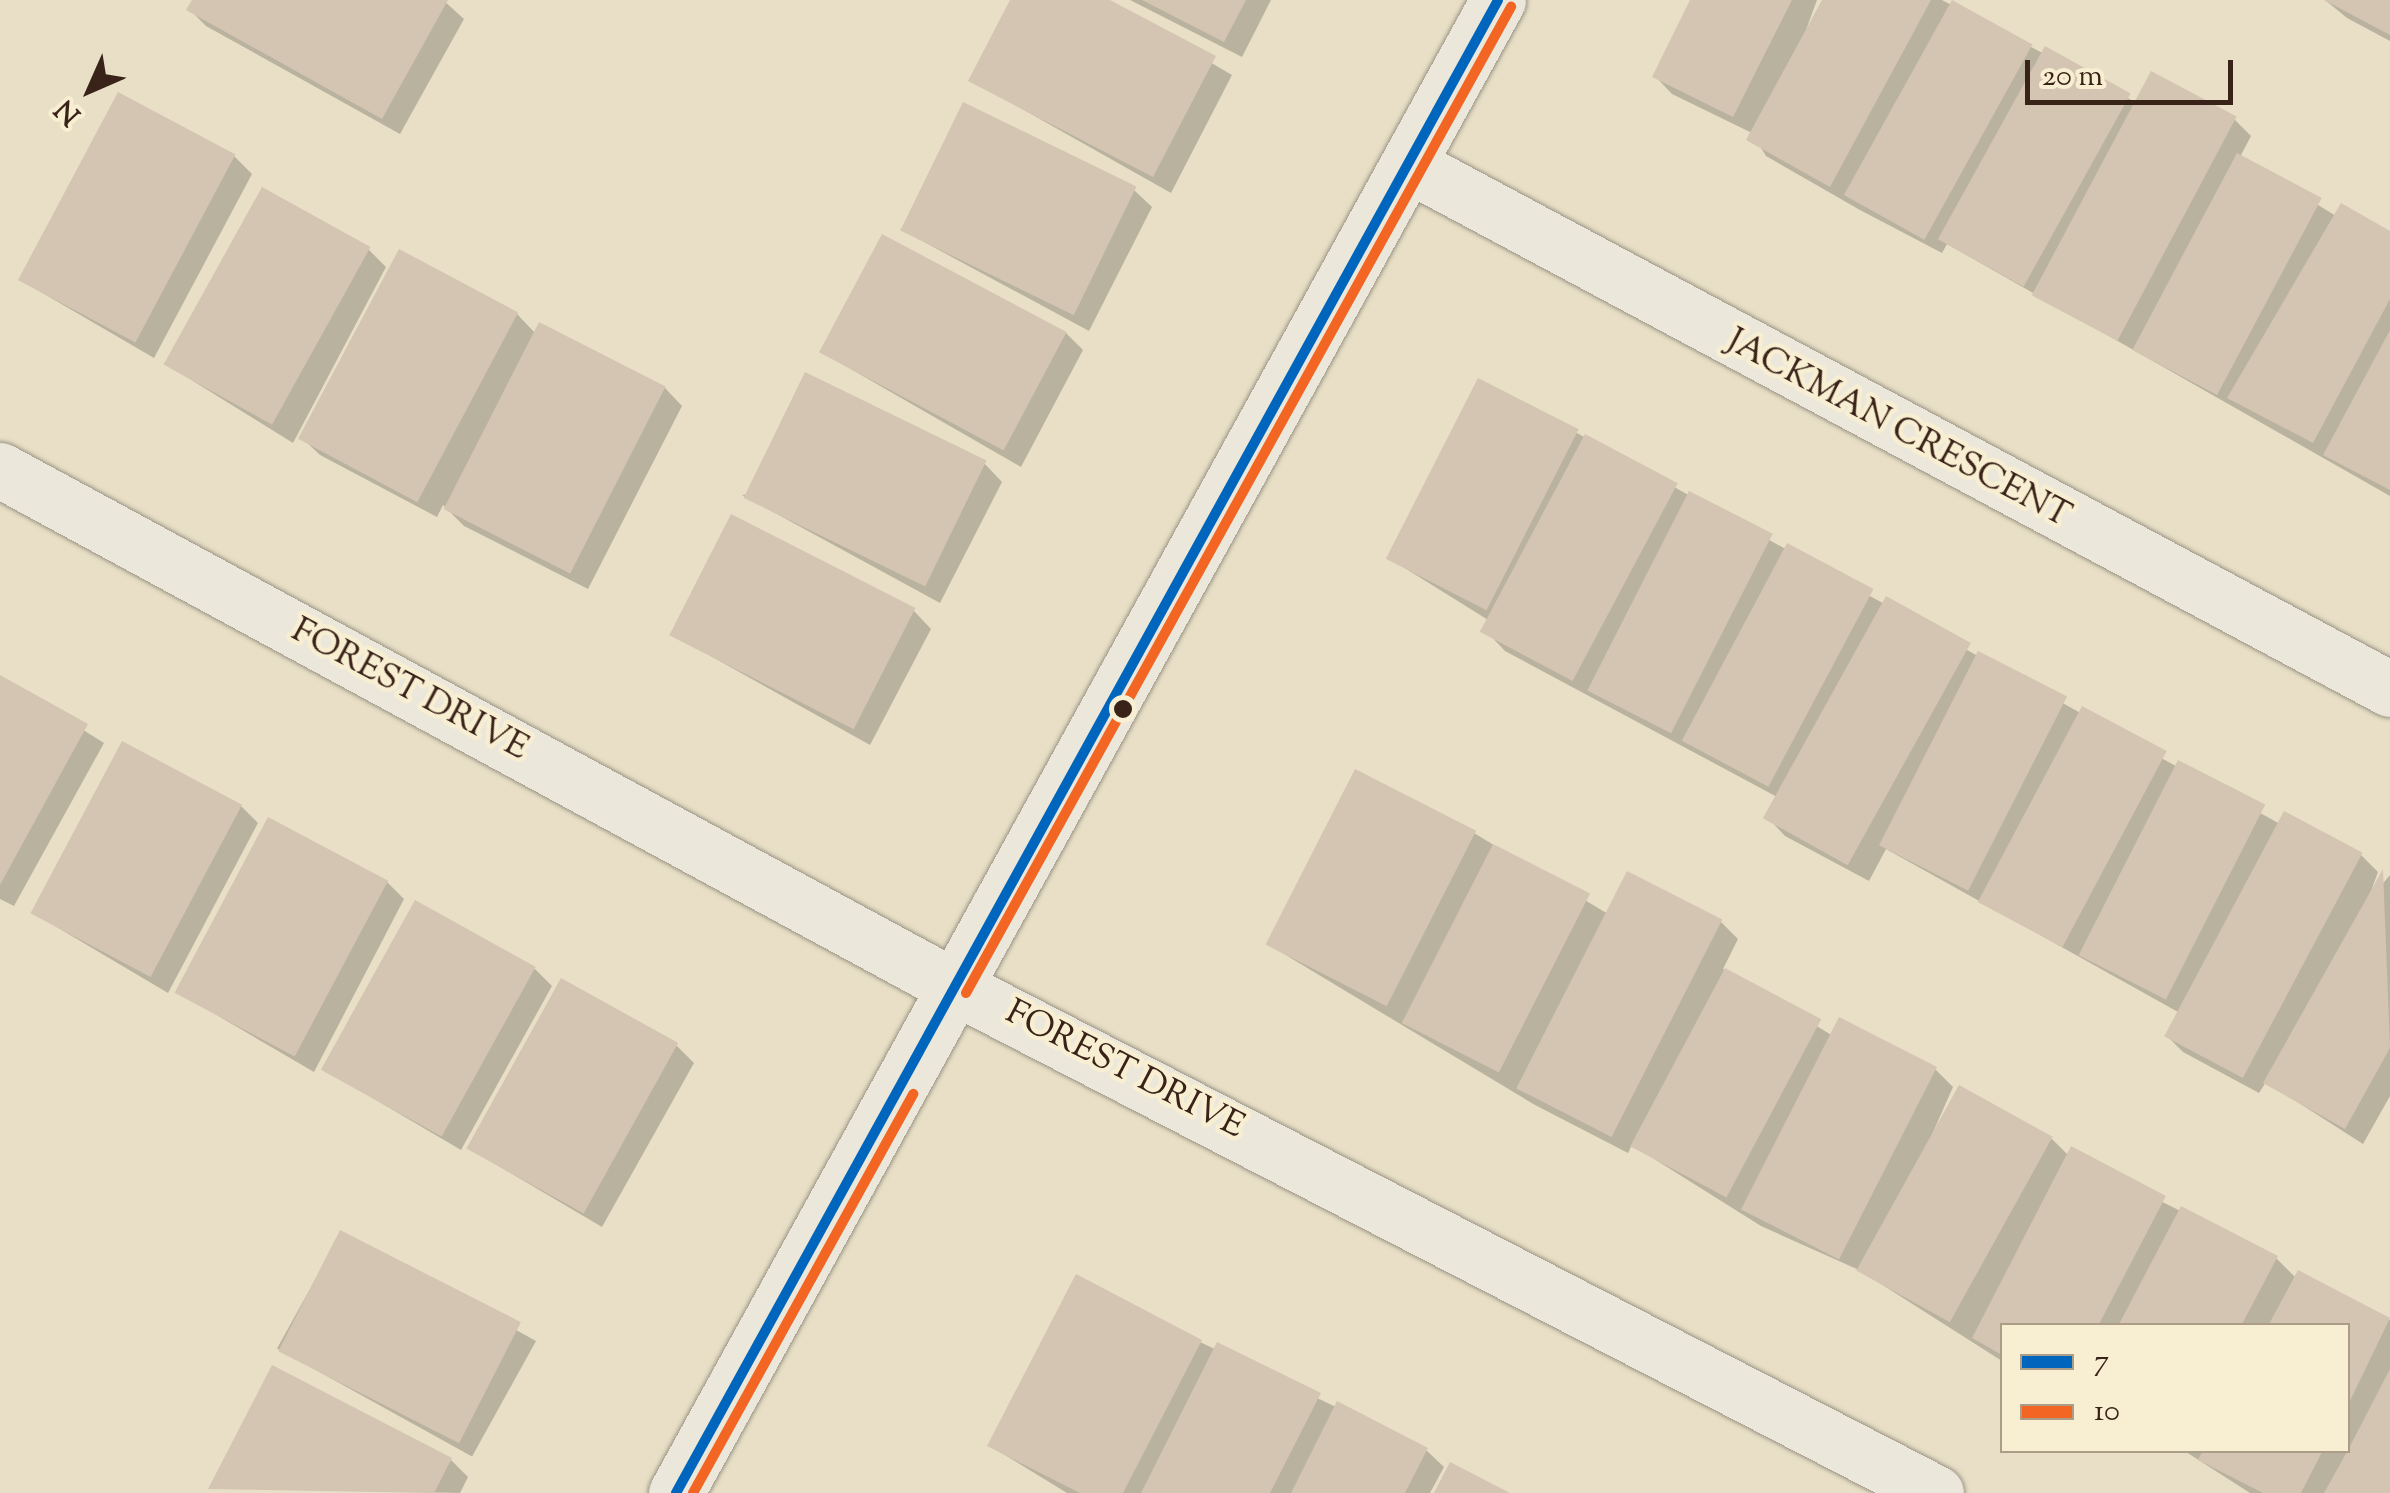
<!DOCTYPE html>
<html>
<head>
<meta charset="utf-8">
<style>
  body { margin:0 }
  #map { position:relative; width:2390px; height:1493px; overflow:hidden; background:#e8dfc6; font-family:"Sorts Mill Goudy",serif }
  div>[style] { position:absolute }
  .shadow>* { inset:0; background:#0003; transform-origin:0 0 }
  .building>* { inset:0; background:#d4c4b2; transform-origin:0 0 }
  .roads { filter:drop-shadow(0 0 2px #9a9384) drop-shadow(0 0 2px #9a9384) }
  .minor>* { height:55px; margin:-27.5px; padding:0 27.5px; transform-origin:27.5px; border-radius:27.5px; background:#ebe7da }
  .tertiary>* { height:55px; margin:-27.5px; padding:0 27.5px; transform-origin:27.5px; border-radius:27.5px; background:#ebe7da }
  .bus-1>* { height:10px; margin:-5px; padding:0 5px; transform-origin:5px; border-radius:5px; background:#0065bd }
  .bus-2>* { height:10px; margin:-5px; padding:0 5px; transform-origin:5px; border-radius:5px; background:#f26522 }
  .dots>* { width:28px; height:28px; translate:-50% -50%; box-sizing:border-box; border:5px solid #f8eed2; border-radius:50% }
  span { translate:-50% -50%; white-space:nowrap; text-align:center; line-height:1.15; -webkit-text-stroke:9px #f8eed2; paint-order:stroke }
  .street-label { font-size:35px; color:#392319 }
  .legend { position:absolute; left:2000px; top:1323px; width:350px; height:130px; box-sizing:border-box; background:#f8eed2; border:2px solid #ac9d88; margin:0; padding:12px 18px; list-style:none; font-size:30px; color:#392319 }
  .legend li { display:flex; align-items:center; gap:20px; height:50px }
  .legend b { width:50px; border:2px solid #ac9d88 }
  .north { position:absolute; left:40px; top:40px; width:100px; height:100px; -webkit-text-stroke:8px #f8eed2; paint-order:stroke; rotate:225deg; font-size:28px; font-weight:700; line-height:40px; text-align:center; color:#392319 }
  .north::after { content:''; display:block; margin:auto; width:35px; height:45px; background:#392319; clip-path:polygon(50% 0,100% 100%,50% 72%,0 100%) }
  .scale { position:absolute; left:2025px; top:60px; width:208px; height:45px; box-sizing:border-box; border:5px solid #392319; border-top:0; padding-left:12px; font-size:30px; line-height:35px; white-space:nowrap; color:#392319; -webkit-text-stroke:8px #f8eed2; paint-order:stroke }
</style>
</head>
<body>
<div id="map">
  <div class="shadow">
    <div style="clip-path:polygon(194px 0,443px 0,464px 19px,400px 134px,206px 26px,189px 9px)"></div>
    <div style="clip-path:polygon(1013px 0,1104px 0,1232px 75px,1171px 193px,971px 80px)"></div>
    <div style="clip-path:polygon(1130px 0,1271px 0,1242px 57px)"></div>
    <div style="clip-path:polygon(1693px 0,1817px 0,1802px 41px,1824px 0,1942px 0,2137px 103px,2234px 119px,2251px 136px,2240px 157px,2336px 216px,2390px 234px,2390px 496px,1947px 244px,1942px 253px,1860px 210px,1766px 156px,1752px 133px,1672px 94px,1655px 76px)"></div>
    <div style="clip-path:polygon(2325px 0,2390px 0,2390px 41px,2347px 18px)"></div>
    <div style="clip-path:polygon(234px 156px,252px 174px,154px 358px,22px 281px)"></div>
    <div style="clip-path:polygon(1134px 190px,1152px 207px,1089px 331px,900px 229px)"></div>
    <div style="clip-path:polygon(369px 250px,386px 267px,293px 443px,164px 363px)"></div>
    <div style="clip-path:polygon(517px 314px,536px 334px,665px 388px,682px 406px,588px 589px,464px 526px,443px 505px,437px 517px,320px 455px,302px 438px)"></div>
    <div style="clip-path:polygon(1066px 333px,1083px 350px,1021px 467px,823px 353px)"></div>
    <div style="clip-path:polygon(1577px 433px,2280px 824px,2361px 855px,2378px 872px,2367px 902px,2390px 875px,2390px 1096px,2363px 1144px,2266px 1082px,2259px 1093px,2183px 1052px,2166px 1035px,2178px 1012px,1886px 849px,1869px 881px,1785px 836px,1768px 818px,1779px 798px,1505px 651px,1488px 633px,1493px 623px,1387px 557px)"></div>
    <div style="clip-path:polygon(985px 464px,1002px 482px,940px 603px,742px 495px)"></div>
    <div style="clip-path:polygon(914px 611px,931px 629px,870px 745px,671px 634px)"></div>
    <div style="clip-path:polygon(0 678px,104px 743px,14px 906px,0 899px)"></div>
    <div style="clip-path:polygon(241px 806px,258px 823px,168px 993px,33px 913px)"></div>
    <div style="clip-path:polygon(1474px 833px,1608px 914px,1721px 922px,1738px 939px,1723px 969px,1833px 1036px,1936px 1070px,1953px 1087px,1923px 1155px,2052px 1139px,2069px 1156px,2276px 1258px,2296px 1278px,2390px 1320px,2390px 1493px,2250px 1493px,2183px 1450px,2348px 1450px,2348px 1326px,2002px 1326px,2002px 1361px,1859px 1270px,1761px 1226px,1632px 1145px,1628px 1153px,1535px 1105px,1269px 945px)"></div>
    <div style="clip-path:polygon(387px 882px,404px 899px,314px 1072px,179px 993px)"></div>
    <div style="clip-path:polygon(535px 969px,552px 986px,461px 1150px,325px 1070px)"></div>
    <div style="clip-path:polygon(676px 1045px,694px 1063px,602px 1227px,468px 1148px)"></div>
    <div style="left:341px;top:1233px;width:223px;height:132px;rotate:29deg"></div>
    <div style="clip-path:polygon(1200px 1342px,1426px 1450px,1444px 1467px,1430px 1493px,1067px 1493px,990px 1446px)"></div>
    <div style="clip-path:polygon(451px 1460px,468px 1477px,460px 1493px,211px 1488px)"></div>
  </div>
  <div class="building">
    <div style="clip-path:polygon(192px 0,448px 0,382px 119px,186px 10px)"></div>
    <div style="clip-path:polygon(1010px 0,1110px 0,1216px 56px,1153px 177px,968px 81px)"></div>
    <div style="clip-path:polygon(1142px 0,1246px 0,1224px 42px)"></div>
    <div style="clip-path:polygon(1690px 0,1792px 0,1733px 117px,1652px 77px)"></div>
    <div style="clip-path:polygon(1822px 0,1931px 0,1830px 187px,1746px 140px)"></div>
    <div style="left:1952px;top:0;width:92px;height:223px;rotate:29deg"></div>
    <div style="clip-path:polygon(2324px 0,2390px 0,2390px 35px)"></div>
    <div style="left:2045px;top:46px;width:98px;height:221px;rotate:29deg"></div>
    <div style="left:2151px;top:71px;width:97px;height:254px;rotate:28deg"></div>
    <div style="left:118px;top:92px;width:133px;height:213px;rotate:28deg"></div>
    <div style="left:963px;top:102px;width:193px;height:143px;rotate:26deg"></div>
    <div style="left:2237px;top:153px;width:96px;height:223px;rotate:28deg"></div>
    <div style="left:262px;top:187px;width:124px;height:203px;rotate:29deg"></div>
    <div style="clip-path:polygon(2341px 203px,2390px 231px,2390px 299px,2313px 443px,2227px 398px)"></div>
    <div style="left:882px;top:234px;width:209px;height:134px;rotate:28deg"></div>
    <div style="left:399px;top:249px;width:135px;height:215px;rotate:28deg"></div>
    <div style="left:539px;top:322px;width:142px;height:210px;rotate:27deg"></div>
    <div style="clip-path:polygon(2390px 330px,2390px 490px,2323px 455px)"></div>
    <div style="left:805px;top:372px;width:202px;height:140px;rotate:26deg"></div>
    <div style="left:1478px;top:378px;width:113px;height:203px;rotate:27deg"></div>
    <div style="left:1585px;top:434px;width:105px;height:224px;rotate:28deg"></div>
    <div style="left:1689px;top:491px;width:94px;height:224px;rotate:27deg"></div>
    <div style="left:731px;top:514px;width:207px;height:136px;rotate:27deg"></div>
    <div style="left:1787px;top:543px;width:98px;height:224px;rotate:28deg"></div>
    <div style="left:1886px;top:596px;width:97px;height:254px;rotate:29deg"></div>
    <div style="left:1978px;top:651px;width:100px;height:218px;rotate:27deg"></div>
    <div style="clip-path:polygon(0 675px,88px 724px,0 885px)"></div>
    <div style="left:2082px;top:706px;width:96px;height:222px;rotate:28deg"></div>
    <div style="left:122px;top:741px;width:136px;height:195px;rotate:28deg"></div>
    <div style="left:2178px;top:760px;width:98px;height:219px;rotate:27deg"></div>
    <div style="left:1355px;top:769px;width:136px;height:197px;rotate:27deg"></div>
    <div style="left:2284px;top:811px;width:89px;height:255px;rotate:28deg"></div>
    <div style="left:268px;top:817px;width:136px;height:199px;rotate:28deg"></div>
    <div style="left:1493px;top:844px;width:109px;height:201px;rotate:27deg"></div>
    <div style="clip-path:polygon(2383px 869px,2390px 1048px,2345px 1129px,2263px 1083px)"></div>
    <div style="left:1627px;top:871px;width:107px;height:244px;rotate:27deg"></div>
    <div style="left:415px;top:900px;width:138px;height:194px;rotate:29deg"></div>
    <div style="left:1725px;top:968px;width:109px;height:202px;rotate:28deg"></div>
    <div style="left:561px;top:978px;width:134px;height:195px;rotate:29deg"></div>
    <div style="left:1839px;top:1017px;width:110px;height:216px;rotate:27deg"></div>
    <div style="left:1959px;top:1085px;width:107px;height:212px;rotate:29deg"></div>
    <div style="clip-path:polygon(2071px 1146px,2166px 1196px,2098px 1326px,2002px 1326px,2002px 1355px,1972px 1338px)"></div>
    <div style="clip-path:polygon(2181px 1206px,2278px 1256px,2241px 1326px,2118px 1326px)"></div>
    <div style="left:340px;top:1230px;width:203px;height:136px;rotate:27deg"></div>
    <div style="clip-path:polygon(2298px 1270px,2390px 1318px,2348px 1405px,2348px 1326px,2268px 1326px)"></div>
    <div style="clip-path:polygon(1076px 1274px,1202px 1340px,1123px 1493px,1080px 1493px,987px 1446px)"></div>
    <div style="clip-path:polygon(1217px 1342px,1321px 1393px,1270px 1493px,1141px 1493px)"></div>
    <div style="clip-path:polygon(272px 1365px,452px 1458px,434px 1493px,208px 1489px)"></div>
    <div style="clip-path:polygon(2390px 1369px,2390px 1493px,2324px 1493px,2348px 1450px)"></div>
    <div style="clip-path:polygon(1337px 1401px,1428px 1448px,1405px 1493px,1291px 1493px)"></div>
    <div style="clip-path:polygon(2203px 1450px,2323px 1450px,2301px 1493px,2263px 1493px,2198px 1460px)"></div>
    <div style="clip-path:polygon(1450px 1462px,1510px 1493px,1434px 1493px)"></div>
  </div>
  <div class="roads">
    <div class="minor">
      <div style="left:1409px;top:165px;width:1112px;rotate:28.11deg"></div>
      <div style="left:0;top:470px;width:1084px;rotate:28.43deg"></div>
      <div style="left:953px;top:986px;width:1106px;rotate:27.28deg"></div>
    </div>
    <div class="tertiary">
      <div style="left:676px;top:1493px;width:1704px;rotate:-61.16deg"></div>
    </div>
  </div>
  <div class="bus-1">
    <div style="left:676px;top:1493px;width:1704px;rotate:-61.16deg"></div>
  </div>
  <div class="bus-2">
    <div style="left:966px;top:993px;width:1127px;rotate:-61.07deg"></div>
    <div style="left:693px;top:1493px;width:456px;rotate:-61.1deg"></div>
  </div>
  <div class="dots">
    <div style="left:1123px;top:709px;background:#392319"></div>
  </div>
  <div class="street-label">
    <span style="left:1898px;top:430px;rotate:28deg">JACKMAN CRESCENT</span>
    <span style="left:409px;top:691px;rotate:28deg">FOREST DRIVE</span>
    <span style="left:1124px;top:1071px;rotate:27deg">FOREST DRIVE</span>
  </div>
  <ul class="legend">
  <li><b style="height:12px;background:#0065bd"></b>7</li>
  <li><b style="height:12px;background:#f26522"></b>10</li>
  </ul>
  <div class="north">N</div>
  <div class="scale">20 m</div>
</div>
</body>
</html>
